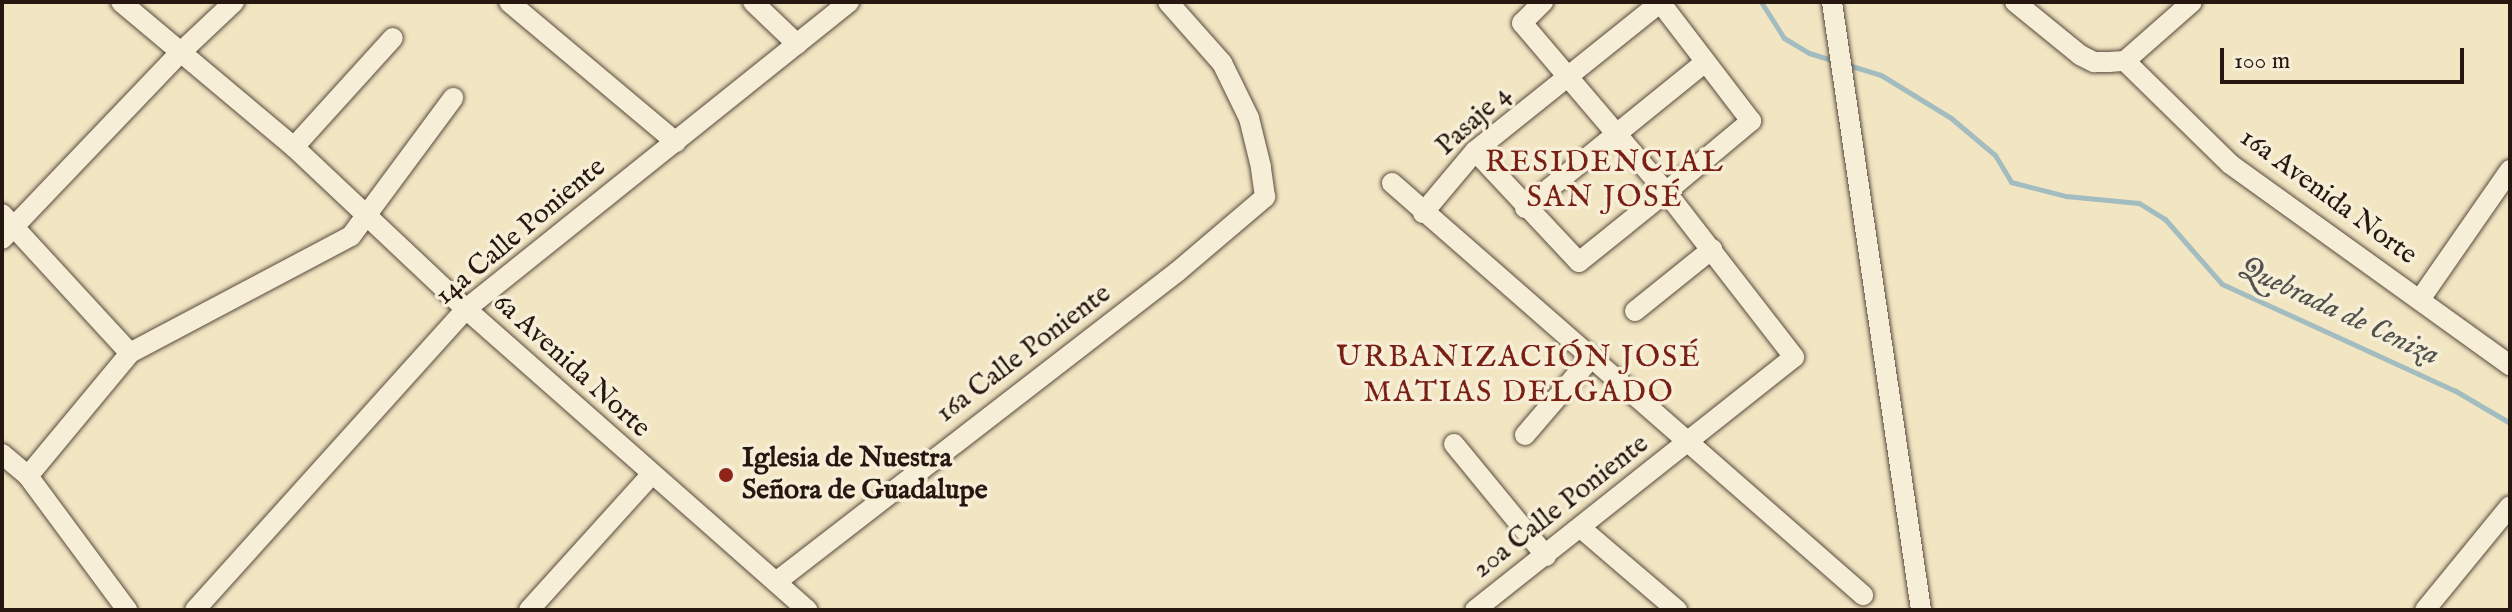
<!DOCTYPE html>
<html>
<head>
<meta charset="utf-8">
<style>
  body { margin:0 }
  #map { position:relative; width:2512px; height:612px; overflow:hidden; background:#f1e5c2; font-family:"IM FELL English",serif }
  div>[style] { position:absolute }
  .stream>* { height:5px; margin:-2.5px; padding:0 2.5px; transform-origin:2.5px; border-radius:2.5px; background:#a2bcc0 }
  .roads { filter:drop-shadow(0 0 2px #594a3d) drop-shadow(0 0 2px #594a3d) }
  .minor>* { height:20px; margin:-10px; padding:0 10px; transform-origin:10px; border-radius:10px; background:#f6eed7 }
  .dots>* { width:22px; height:22px; translate:-50% -50%; box-sizing:border-box; border:4px solid #f6eed7; border-radius:50% }
  span { translate:-50% -50%; white-space:nowrap; text-align:center; line-height:1.15; -webkit-text-stroke:7px #f6eed7; paint-order:stroke }
  .street-label { font-size:28px; color:#261711 }
  .poi-label { font-size:28px; color:#261711; font-weight:700 }
  .left { translate:0 -50%; text-align:left }
  .neighbourhood-label { font-size:30px; color:#7a1f14; letter-spacing:2px }
  .water-label { font-size:30px; color:#51514e; font-style:italic }
  .frame { position:absolute; inset:0; border:4px solid #261711; pointer-events:none }
  .scale { position:absolute; left:2220px; top:48px; width:244px; height:36px; box-sizing:border-box; border:4px solid #261711; border-top:0; padding-left:10px; font-size:24px; line-height:28px; white-space:nowrap; color:#261711; -webkit-text-stroke:6px #f6eed7; paint-order:stroke }
</style>
</head>
<body>
<div id="map">
  <div class="stream">
    <div style="left:1761px;top:2px;width:43px;rotate:57.4deg"></div>
    <div style="left:1784px;top:38px;width:29px;rotate:31deg"></div>
    <div style="left:1809px;top:53px;width:27px;rotate:17deg"></div>
    <div style="left:1848px;top:65px;width:34px;rotate:17deg"></div>
    <div style="left:1881px;top:75px;width:82px;rotate:31.6deg"></div>
    <div style="left:1951px;top:118px;width:57px;rotate:40.1deg"></div>
    <div style="left:1995px;top:155px;width:31px;rotate:59deg"></div>
    <div style="left:2011px;top:182px;width:57px;rotate:14.3deg"></div>
    <div style="left:2066px;top:196px;width:73px;rotate:5.5deg"></div>
    <div style="left:2139px;top:203px;width:31px;rotate:32deg"></div>
    <div style="left:2165px;top:219px;width:86px;rotate:48.8deg"></div>
    <div style="left:2222px;top:284px;width:255px;rotate:24.6deg"></div>
    <div style="left:2454px;top:390px;width:65px;rotate:30.5deg"></div>
  </div>
  <div class="roads">
    <div class="minor">
      <div style="left:121px;top:2px;width:226px;rotate:40deg"></div>
      <div style="left:294px;top:147px;width:236px;rotate:43.3deg"></div>
      <div style="left:466px;top:309px;width:455px;rotate:41.4deg"></div>
      <div style="left:509px;top:2px;width:218px;rotate:40deg"></div>
      <div style="left:753px;top:2px;width:61px;rotate:43.7deg"></div>
      <div style="left:1832px;top:2px;width:614px;rotate:81.67deg"></div>
      <div style="left:2015px;top:2px;width:84px;rotate:39.2deg"></div>
      <div style="left:2080px;top:55px;width:16px;rotate:27deg"></div>
      <div style="left:2094px;top:62px;width:15px"></div>
      <div style="left:2109px;top:62px;width:16px;rotate:-4deg"></div>
      <div style="left:2125px;top:61px;width:89px;rotate:-41.4deg"></div>
      <div style="left:2125px;top:61px;width:147px;rotate:44.4deg"></div>
      <div style="left:2230px;top:164px;width:345px;rotate:35.7deg"></div>
      <div style="left:294px;top:147px;width:147px;rotate:-47.8deg"></div>
      <div style="left:1475px;top:151px;width:152px;rotate:46.9deg"></div>
      <div style="left:1579px;top:262px;width:112px;rotate:-38.8deg"></div>
      <div style="left:1666px;top:192px;width:111px;rotate:-39.9deg"></div>
      <div style="left:1751px;top:121px;width:150px;rotate:-127.4deg"></div>
      <div style="left:1392px;top:183px;width:626px;rotate:41.18deg"></div>
      <div style="left:1525px;top:208px;width:230px;rotate:-39deg"></div>
      <div style="left:1423px;top:213px;width:81px;rotate:-50deg"></div>
      <div style="left:1475px;top:151px;width:237px;rotate:-38.7deg"></div>
      <div style="left:2px;top:214px;width:189px;rotate:47.4deg"></div>
      <div style="left:2px;top:239px;width:259px;rotate:-46.3deg"></div>
      <div style="left:181px;top:52px;width:73px;rotate:-43.3deg"></div>
      <div style="left:2421px;top:298px;width:156px;rotate:-55.2deg"></div>
      <div style="left:1635px;top:311px;width:99px;rotate:-38.8deg"></div>
      <div style="left:1525px;top:435px;width:101px;rotate:-49.4deg"></div>
      <div style="left:1454px;top:444px;width:145px;rotate:50.6deg"></div>
      <div style="left:2px;top:454px;width:34px;rotate:40deg"></div>
      <div style="left:28px;top:476px;width:167px;rotate:53.5deg"></div>
      <div style="left:28px;top:476px;width:160px;rotate:-50.3deg"></div>
      <div style="left:130px;top:353px;width:250px;rotate:-27.9deg"></div>
      <div style="left:351px;top:236px;width:172px;rotate:-53.5deg"></div>
      <div style="left:1582px;top:529px;width:125px;rotate:40.5deg"></div>
      <div style="left:776px;top:582px;width:507px;rotate:-37.71deg"></div>
      <div style="left:1177px;top:272px;width:116px;rotate:-40.4deg"></div>
      <div style="left:1265px;top:197px;width:30px;rotate:-98deg"></div>
      <div style="left:1261px;top:167px;width:50px;rotate:-103.8deg"></div>
      <div style="left:1249px;top:118px;width:61px;rotate:-116.1deg"></div>
      <div style="left:1222px;top:63px;width:81px;rotate:-131.5deg"></div>
      <div style="left:195px;top:610px;width:405px;rotate:-48deg"></div>
      <div style="left:466px;top:309px;width:491px;rotate:-38.7deg"></div>
      <div style="left:529px;top:610px;width:182px;rotate:-47.9deg"></div>
      <div style="left:1475px;top:610px;width:407px;rotate:-38.4deg"></div>
      <div style="left:1794px;top:357px;width:209px;rotate:-127.8deg"></div>
      <div style="left:1666px;top:192px;width:222px;rotate:-130.4deg"></div>
      <div style="left:1522px;top:23px;width:30px;rotate:-45deg"></div>
      <div style="left:2425px;top:610px;width:134px;rotate:-50.7deg"></div>
    </div>
  </div>
  <div class="dots">
    <div style="left:726px;top:475px;background:#8f2418"></div>
  </div>
  <div class="street-label">
    <span style="left:1474px;top:121px;rotate:-42deg">Pasaje 4</span>
    <span style="left:2328px;top:197px;rotate:36deg">16a Avenida Norte</span>
    <span style="left:521px;top:232px;rotate:-40deg">14a Calle Poniente</span>
    <span style="left:1024px;top:354px;rotate:-37deg">16a Calle Poniente</span>
    <span style="left:571px;top:366px;rotate:42deg">6a Avenida Norte</span>
    <span style="left:1561px;top:507px;rotate:-38deg">20a Calle Poniente</span>
  </div>
  <div class="poi-label">
    <span class="left" style="left:742px;top:475px">Iglesia de Nuestra<br>Señora de Guadalupe</span>
  </div>
  <div class="neighbourhood-label">
    <span style="left:1605px;top:180px">RESIDENCIAL<br>SAN JOSÉ</span>
    <span style="left:1519px;top:375px">URBANIZACIÓN JOSÉ<br>MATIAS DELGADO</span>
  </div>
  <div class="water-label">
    <span style="left:2339px;top:312px;rotate:25deg">Quebrada de Ceniza</span>
  </div>
  <div class="frame"></div>
  <div class="scale">100 m</div>
</div>
</body>
</html>
